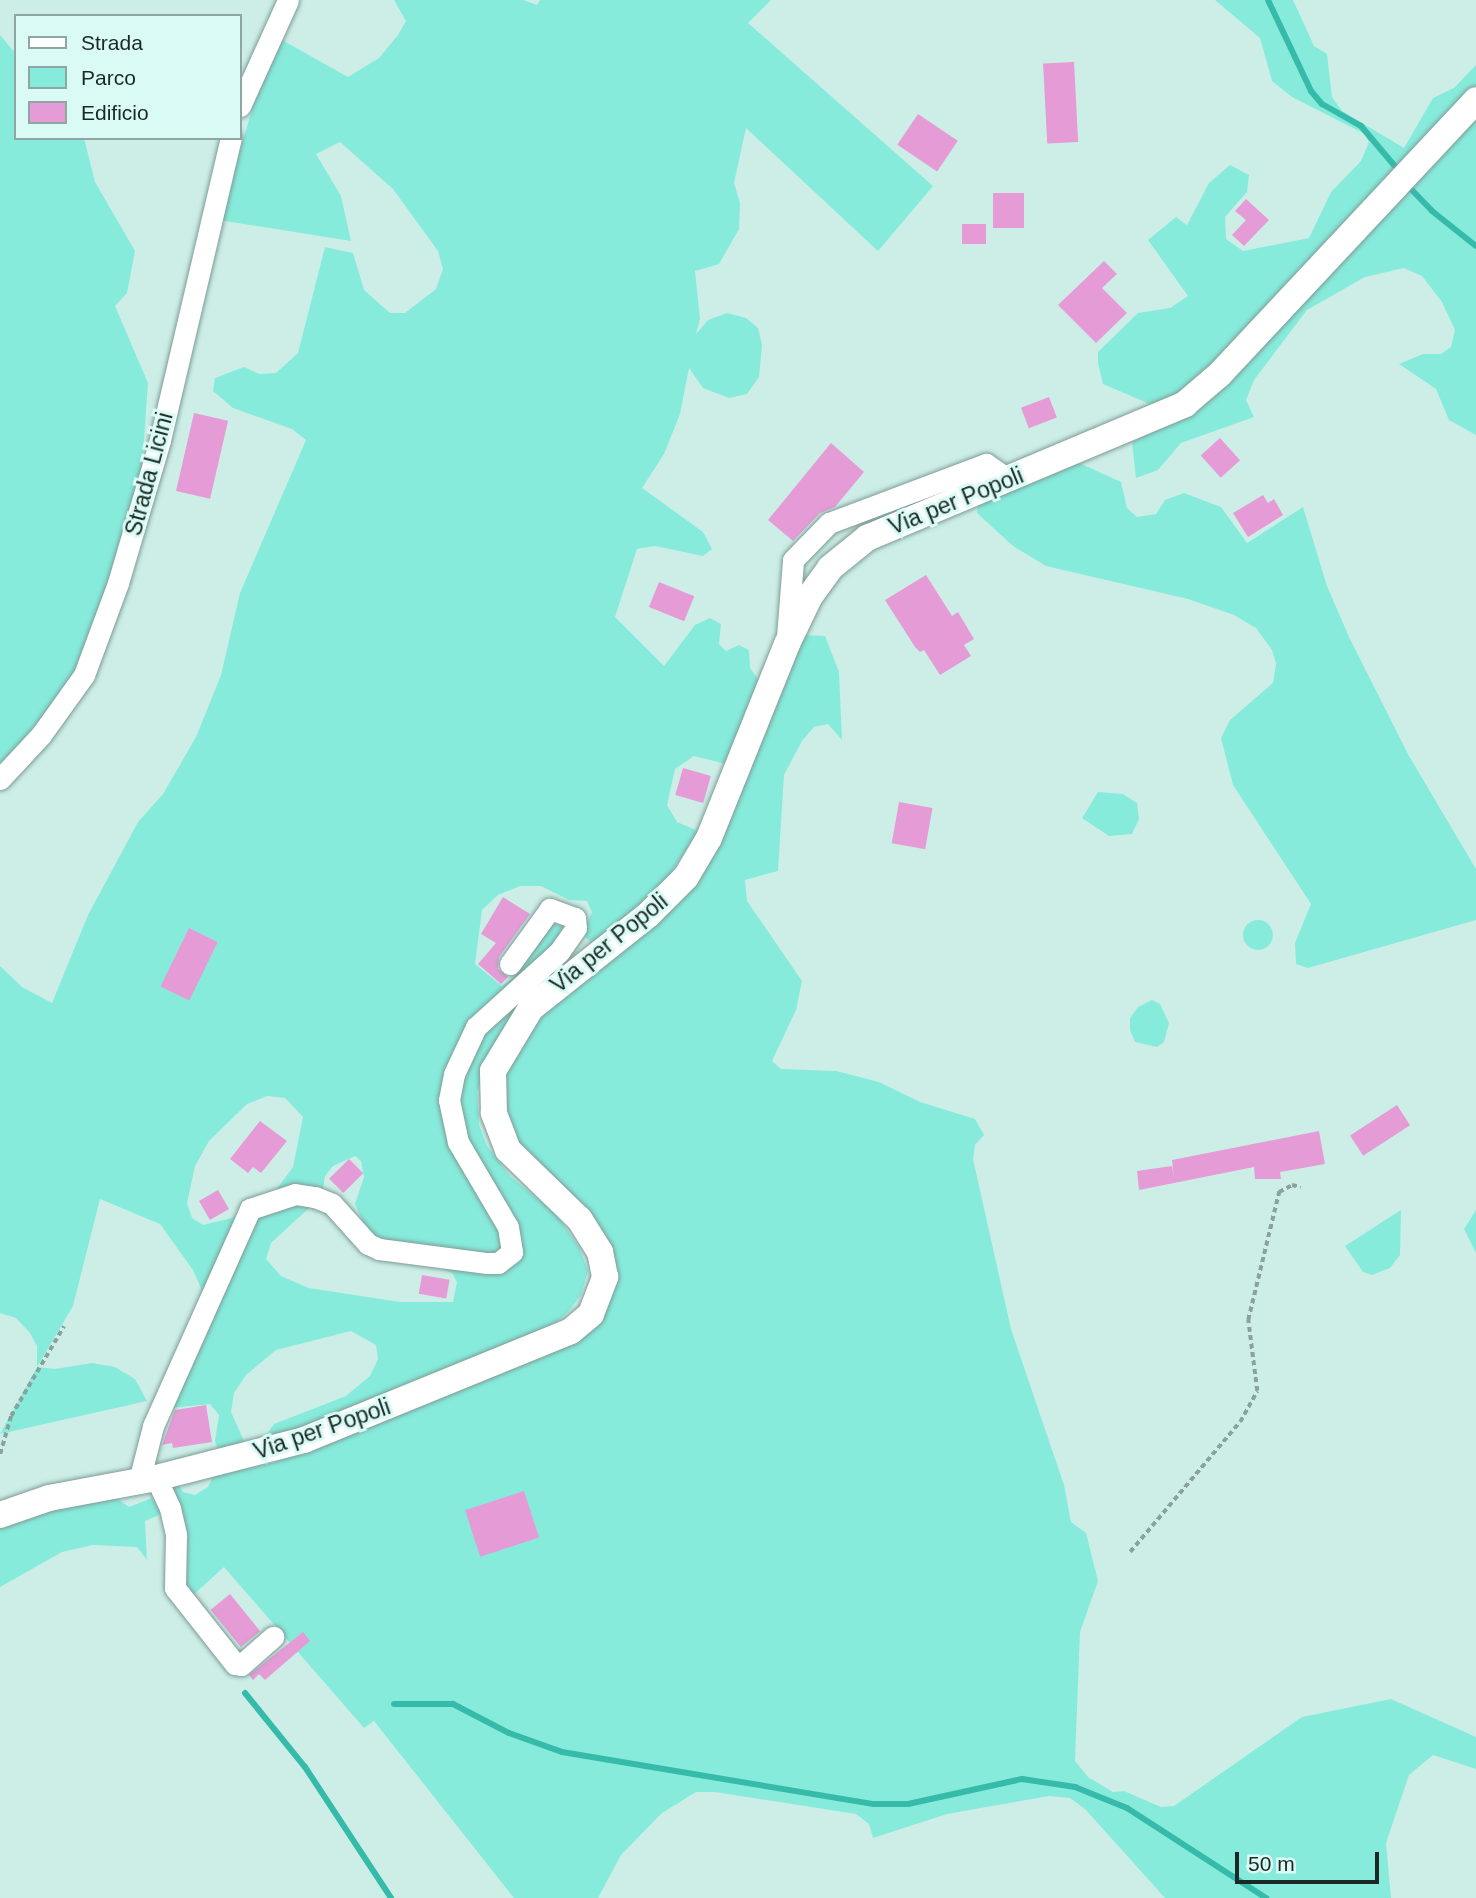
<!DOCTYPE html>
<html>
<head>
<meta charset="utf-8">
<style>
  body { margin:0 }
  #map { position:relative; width:1476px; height:1898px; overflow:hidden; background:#cdeee7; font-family:Arial,sans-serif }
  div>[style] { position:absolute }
  .green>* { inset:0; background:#87ebdb }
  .round { border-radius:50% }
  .stream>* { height:6px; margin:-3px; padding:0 3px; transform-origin:3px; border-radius:3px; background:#36bbaa }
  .building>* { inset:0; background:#e59cd6; transform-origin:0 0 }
  .path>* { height:3.5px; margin-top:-1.75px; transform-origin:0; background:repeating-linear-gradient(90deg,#89a29d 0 5px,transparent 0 8.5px) }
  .roads { filter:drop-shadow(0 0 2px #7d9b96) drop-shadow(0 0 2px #7d9b96) }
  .minor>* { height:21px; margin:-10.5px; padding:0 10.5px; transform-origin:10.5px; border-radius:10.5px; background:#fff }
  .major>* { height:26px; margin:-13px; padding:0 13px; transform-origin:13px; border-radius:13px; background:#fff }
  span { translate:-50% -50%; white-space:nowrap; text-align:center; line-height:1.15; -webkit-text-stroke:6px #dafbf5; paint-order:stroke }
  .street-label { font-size:23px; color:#1c2826 }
  .legend { position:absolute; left:14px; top:14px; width:228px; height:126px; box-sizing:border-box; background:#dafbf5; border:2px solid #8ea7a2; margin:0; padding:9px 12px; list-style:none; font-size:21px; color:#1c2826 }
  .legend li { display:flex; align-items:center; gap:14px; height:35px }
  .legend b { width:35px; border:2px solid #8ea7a2 }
  .scale { position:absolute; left:1235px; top:1852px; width:144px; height:32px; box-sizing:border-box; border:4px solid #1c2826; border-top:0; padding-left:9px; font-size:21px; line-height:24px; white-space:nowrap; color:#1c2826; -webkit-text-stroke:5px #dafbf5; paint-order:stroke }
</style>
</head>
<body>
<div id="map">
  <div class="green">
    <div style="clip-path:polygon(evenodd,394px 0,523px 0,537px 5px,540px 0,771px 0,748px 23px,933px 186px,878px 251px,746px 128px,734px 183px,740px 203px,739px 229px,719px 264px,695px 271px,700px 319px,696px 334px,708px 320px,727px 313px,746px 318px,758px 328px,762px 345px,759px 377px,747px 394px,729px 398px,703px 388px,689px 368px,680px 414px,664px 454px,642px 488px,703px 532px,712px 549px,703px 556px,655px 546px,637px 549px,615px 617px,664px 666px,695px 625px,710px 618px,721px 624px,719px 644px,726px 651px,739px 645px,749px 650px,750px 668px,758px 679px,726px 764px,694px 756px,675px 769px,667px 805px,677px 822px,698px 831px,662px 887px,593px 944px,582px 934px,592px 912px,587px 901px,569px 900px,541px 886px,520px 886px,498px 895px,482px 910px,475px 964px,502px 986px,515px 976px,553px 924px,564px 926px,536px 988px,488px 1061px,477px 1092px,479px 1125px,487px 1146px,510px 1176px,557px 1215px,580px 1249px,588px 1271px,581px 1295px,568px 1312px,546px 1331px,257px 1448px,274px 1424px,346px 1396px,370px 1376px,378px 1359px,376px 1345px,351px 1331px,276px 1350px,246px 1375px,234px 1393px,231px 1412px,244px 1441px,240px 1447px,218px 1450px,215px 1441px,219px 1415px,210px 1404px,171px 1408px,212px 1313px,193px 1270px,160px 1224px,100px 1199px,73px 1306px,37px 1367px,55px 1369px,92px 1363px,115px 1367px,135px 1379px,147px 1401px,0 1434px,37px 1367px,37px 1346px,30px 1333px,16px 1318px,0 1313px,0 966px,22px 987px,52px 1003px,88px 915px,138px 822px,163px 794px,196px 737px,221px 675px,240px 593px,306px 440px,292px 429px,233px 408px,213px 391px,215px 378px,244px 367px,259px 374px,276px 373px,298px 353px,325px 247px,353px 253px,364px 290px,390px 313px,405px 313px,436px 289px,443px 269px,438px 251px,393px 189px,340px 142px,316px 154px,341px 196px,351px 241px,219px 220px,269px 53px,282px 40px,348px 77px,379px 58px,398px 35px,406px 21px,394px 0,267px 1096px,285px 1098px,303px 1117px,293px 1167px,273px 1194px,232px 1218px,203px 1225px,192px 1218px,187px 1203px,195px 1166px,209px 1141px,247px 1104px,267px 1096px,394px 0,355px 1156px,361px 1161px,364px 1177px,355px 1204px,369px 1236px,452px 1273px,457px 1282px,453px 1302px,400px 1302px,309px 1288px,281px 1276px,266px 1259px,271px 1243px,322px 1196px,325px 1176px,333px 1166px,355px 1156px)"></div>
    <div style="clip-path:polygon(1215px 0,1293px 0,1314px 46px,1327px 54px,1332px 97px,1342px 111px,1404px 148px,1433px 98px,1454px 88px,1476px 65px,1476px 87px,1190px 388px,1152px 405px,1103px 384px,1098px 363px,1098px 352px,1138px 313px,1170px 308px,1188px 296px,1148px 240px,1176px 217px,1187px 225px,1209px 183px,1230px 165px,1249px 175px,1247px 192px,1225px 217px,1226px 239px,1243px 251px,1309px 238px,1331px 192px,1361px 161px,1369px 142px,1363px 133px,1292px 97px,1272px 81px,1260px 38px)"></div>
    <div style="clip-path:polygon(0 35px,16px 54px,16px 138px,84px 138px,95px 182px,135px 251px,127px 293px,115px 306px,148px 383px,141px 481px,78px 675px,0 766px)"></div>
    <div style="clip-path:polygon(1476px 116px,1476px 435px,1449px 420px,1436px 389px,1399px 364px,1423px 354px,1441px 354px,1451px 347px,1455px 330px,1442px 302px,1422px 276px,1404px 268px,1365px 277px,1307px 310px,1254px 380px,1246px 400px,1254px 417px,1181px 443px,1158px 470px,1136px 478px,1132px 442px,1174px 422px)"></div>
    <div style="clip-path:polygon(1077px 462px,1121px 482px,1127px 508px,1137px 517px,1156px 514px,1165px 500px,1184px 493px,1221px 507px,1247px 543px,1303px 507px,1327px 586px,1349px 637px,1409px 756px,1476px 869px,1476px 920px,1308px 968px,1296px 964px,1295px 943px,1311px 904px,1233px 785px,1221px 738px,1230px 720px,1273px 683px,1276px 664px,1272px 650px,1256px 628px,1234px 615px,1188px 599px,1046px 566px,1013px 546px,977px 513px,980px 498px)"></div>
    <div style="clip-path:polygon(801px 635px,825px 636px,839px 672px,842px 740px,828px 724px,814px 727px,802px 741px,784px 775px,778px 871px,745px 880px,747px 901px,802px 981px,796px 1010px,772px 1061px,781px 1069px,836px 1071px,879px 1082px,920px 1102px,975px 1119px,984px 1135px,975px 1145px,973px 1159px,1011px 1329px,1064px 1485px,1071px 1522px,1086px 1533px,1098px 1581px,1080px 1632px,1075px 1761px,1088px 1777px,1113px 1792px,1124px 1791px,1161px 1807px,1174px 1806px,1302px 1717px,1391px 1699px,1476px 1737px,1476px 1769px,1433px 1755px,1409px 1775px,1386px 1843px,1391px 1898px,1165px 1898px,1085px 1809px,1070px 1798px,1049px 1796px,947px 1814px,873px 1838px,869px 1824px,856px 1814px,715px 1792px,696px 1792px,662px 1813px,621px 1855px,598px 1898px,514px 1898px,374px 1721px,364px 1728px,224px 1567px,191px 1597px,183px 1587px,169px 1485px,178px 1484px,183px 1492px,195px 1495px,208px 1487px,213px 1476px,273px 1463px,464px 1384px,541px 1357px,612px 1266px,521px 1160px,498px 1100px,516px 1035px,654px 918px)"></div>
    <div style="clip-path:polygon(1098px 792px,1123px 794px,1137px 803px,1139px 819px,1132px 834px,1109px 836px,1082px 818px)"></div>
    <div class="round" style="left:1243px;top:920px;width:30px;height:30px"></div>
    <div style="clip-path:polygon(1152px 1000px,1160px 1004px,1169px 1023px,1164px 1042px,1157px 1047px,1135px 1042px,1130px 1030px,1130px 1018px,1138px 1007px)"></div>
    <div style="clip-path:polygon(1401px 1210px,1400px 1255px,1390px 1268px,1372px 1275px,1363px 1272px,1345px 1246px)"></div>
    <div style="clip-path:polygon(1476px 1210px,1476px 1253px,1464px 1229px)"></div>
    <div style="clip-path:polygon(115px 1497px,129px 1507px,152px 1498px,161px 1514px,145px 1521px,147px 1560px,137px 1547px,93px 1545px,62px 1552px,0 1587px,0 1524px,47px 1506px)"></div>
  </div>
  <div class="stream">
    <div style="left:1268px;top:0;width:101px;rotate:64.7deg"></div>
    <div style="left:1311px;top:91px;width:17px;rotate:50deg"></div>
    <div style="left:1322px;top:104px;width:45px;rotate:29.4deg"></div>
    <div style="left:1361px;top:126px;width:51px;rotate:49.8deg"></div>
    <div style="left:1410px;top:188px;width:32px;rotate:46deg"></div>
    <div style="left:1432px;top:211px;width:56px;rotate:38.5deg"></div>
    <div style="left:245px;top:1693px;width:95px;rotate:51deg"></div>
    <div style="left:305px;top:1767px;width:157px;rotate:56.7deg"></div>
    <div style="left:394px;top:1704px;width:59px"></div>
    <div style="left:453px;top:1704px;width:63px;rotate:27.4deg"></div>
    <div style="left:509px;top:1733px;width:56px;rotate:19.7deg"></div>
    <div style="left:562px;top:1752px;width:316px;rotate:9.5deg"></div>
    <div style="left:874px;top:1804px;width:34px"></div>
    <div style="left:908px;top:1804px;width:117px;rotate:-12.4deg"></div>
    <div style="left:1022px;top:1779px;width:54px;rotate:8.6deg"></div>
    <div style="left:1075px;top:1787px;width:56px;rotate:22deg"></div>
    <div style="left:1127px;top:1808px;width:166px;rotate:32.9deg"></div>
  </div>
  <div class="building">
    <div style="left:1074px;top:62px;width:80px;height:31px;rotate:87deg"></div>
    <div style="left:918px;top:114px;width:48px;height:37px;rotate:34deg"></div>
    <div style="left:993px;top:193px;width:31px;height:35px"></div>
    <div style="clip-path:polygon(1246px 199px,1269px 220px,1244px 246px,1232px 235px,1246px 220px,1235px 211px)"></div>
    <div style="left:962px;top:224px;width:24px;height:20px"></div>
    <div style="clip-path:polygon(1104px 261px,1117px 274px,1102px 288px,1127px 313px,1096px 343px,1058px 305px)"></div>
    <div style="left:1049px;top:397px;width:22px;height:30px;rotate:69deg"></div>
    <div style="left:194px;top:413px;width:35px;height:80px;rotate:13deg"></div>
    <div style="left:1220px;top:438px;width:30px;height:26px;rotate:48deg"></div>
    <div style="clip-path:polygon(831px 443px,864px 472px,835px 507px,820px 513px,793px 541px,768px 520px)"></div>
    <div style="clip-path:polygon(1263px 495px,1268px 503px,1274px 499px,1283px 515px,1248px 537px,1233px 513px)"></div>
    <div style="clip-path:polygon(926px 575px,952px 616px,958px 612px,974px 639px,964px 645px,971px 656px,940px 675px,924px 650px,920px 652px,915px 647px,885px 600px)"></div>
    <div style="left:659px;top:582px;width:38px;height:27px;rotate:22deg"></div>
    <div style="left:683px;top:768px;width:29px;height:28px;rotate:16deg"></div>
    <div style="left:899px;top:802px;width:34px;height:42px;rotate:10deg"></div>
    <div style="clip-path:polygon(503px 897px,530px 914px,499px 957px,498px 969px,508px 977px,501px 984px,478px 964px,496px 943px,481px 934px)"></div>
    <div style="left:189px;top:928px;width:32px;height:65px;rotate:26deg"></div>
    <div style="left:1397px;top:1105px;width:24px;height:56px;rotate:57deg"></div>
    <div style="clip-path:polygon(260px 1121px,287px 1141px,261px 1173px,253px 1167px,248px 1173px,230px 1159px)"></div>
    <div style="clip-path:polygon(1319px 1131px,1325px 1164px,1280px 1172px,1281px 1179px,1255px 1179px,1254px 1167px,1139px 1190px,1137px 1171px,1172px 1166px,1174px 1178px,1172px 1160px)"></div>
    <div style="left:349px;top:1159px;width:20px;height:28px;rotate:45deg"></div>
    <div style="left:218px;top:1190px;width:22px;height:22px;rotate:60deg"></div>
    <div style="left:422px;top:1275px;width:28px;height:19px;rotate:10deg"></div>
    <div style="clip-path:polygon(206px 1405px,212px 1442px,173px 1448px,172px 1443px,162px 1445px,175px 1410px)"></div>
    <div style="left:524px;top:1491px;width:49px;height:62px;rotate:72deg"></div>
    <div style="left:230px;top:1594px;width:48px;height:25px;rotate:51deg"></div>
    <div style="clip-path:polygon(303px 1632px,310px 1641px,265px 1680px,259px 1674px,253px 1680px,249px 1675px)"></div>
  </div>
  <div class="path">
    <div style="left:0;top:1454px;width:40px;rotate:-74deg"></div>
    <div style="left:11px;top:1416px;width:104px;rotate:-59.5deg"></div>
    <div style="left:1130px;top:1552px;width:170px;rotate:-49.8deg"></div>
    <div style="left:1240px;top:1422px;width:35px;rotate:-61deg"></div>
    <div style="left:1257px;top:1391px;width:72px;rotate:-97.2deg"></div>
    <div style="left:1248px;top:1320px;width:132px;rotate:-76.4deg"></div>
    <div style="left:1279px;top:1192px;width:15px;rotate:-28deg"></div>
    <div style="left:1292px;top:1185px;width:9px;rotate:13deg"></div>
  </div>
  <div class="roads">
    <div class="minor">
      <div style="left:240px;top:106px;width:116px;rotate:-65.6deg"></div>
      <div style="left:787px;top:637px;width:77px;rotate:-85.5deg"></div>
      <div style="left:793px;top:560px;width:52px;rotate:-45.8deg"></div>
      <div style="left:829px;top:523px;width:168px;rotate:-20.6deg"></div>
      <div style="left:986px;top:464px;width:27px;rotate:34deg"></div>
      <div style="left:0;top:779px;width:60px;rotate:-47deg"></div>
      <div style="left:41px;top:735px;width:74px;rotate:-54.4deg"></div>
      <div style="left:84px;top:675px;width:98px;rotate:-69.7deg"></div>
      <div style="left:118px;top:583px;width:149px;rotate:-73.6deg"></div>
      <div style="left:160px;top:440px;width:310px;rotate:-76.8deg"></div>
      <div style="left:156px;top:1478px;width:33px;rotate:65deg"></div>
      <div style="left:170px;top:1508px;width:28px;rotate:77deg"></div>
      <div style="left:176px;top:1535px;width:53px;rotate:91.1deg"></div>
      <div style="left:175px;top:1588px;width:97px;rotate:51.7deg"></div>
      <div style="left:235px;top:1664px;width:6px;rotate:9deg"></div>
      <div style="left:241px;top:1665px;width:43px;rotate:-41.2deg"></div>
      <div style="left:139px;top:1481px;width:57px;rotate:-75.7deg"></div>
      <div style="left:153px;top:1426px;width:238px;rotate:-65.9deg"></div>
      <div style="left:250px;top:1209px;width:47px;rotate:-18.4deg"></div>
      <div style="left:295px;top:1194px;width:20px;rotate:9deg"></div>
      <div style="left:315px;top:1197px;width:18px;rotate:22deg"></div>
      <div style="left:332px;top:1204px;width:54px;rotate:48deg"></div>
      <div style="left:368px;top:1244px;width:12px;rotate:24deg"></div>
      <div style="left:379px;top:1249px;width:109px;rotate:7.4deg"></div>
      <div style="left:487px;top:1263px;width:11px"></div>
      <div style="left:498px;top:1263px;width:18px;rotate:-38deg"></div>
      <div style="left:512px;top:1252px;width:25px;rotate:-99deg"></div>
      <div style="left:508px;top:1227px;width:99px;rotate:-120.5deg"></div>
      <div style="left:458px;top:1142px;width:43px;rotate:-102.1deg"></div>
      <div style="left:449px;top:1100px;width:26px;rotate:-79deg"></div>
      <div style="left:454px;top:1074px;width:52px;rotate:-64.9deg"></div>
      <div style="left:476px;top:1027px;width:112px;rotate:-42.1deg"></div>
      <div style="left:559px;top:952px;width:29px;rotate:-55deg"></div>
      <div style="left:576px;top:928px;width:10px;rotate:-96deg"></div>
      <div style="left:575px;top:918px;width:27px;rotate:-160deg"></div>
      <div style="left:550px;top:909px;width:68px;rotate:126deg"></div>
    </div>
    <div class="major">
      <div style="left:0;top:1515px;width:52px;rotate:-19.1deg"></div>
      <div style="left:49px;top:1498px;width:109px;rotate:-10.6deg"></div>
      <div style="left:156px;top:1478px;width:153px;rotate:-14.4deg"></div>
      <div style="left:304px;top:1440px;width:288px;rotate:-22.2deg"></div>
      <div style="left:571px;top:1331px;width:26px;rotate:-40deg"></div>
      <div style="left:591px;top:1314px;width:40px;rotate:-69deg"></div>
      <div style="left:605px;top:1277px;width:25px;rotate:-101deg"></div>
      <div style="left:600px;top:1252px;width:39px;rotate:-122deg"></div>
      <div style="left:579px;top:1219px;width:99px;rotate:-135.8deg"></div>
      <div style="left:508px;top:1150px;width:40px;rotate:-111deg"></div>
      <div style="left:494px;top:1113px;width:42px;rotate:-91.4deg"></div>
      <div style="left:493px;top:1071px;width:74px;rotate:-58.9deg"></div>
      <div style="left:531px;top:1008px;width:151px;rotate:-38.5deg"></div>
      <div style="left:649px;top:914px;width:52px;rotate:-45deg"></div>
      <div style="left:686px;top:877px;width:45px;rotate:-59.5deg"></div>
      <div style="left:709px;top:838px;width:209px;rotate:-68.1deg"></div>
      <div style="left:787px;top:644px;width:53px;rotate:-64.4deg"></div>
      <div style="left:810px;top:596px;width:34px;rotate:-54deg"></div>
      <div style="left:830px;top:568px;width:48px;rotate:-39deg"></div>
      <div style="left:867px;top:538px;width:345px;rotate:-22.8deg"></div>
      <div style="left:1185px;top:404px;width:46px;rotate:-40.6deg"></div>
      <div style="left:1220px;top:374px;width:375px;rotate:-46.9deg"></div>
    </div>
  </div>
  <div class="street-label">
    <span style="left:149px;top:474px;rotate:-75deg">Strada Licini</span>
    <span style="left:956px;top:501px;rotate:-22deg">Via per Popoli</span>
    <span style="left:609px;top:943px;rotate:-39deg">Via per Popoli</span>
    <span style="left:322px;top:1429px;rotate:-19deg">Via per Popoli</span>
  </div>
  <ul class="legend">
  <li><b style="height:9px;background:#fff"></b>Strada</li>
  <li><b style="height:19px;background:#87ebdb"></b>Parco</li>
  <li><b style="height:19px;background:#e59cd6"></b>Edificio</li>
  </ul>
  <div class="scale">50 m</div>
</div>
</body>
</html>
